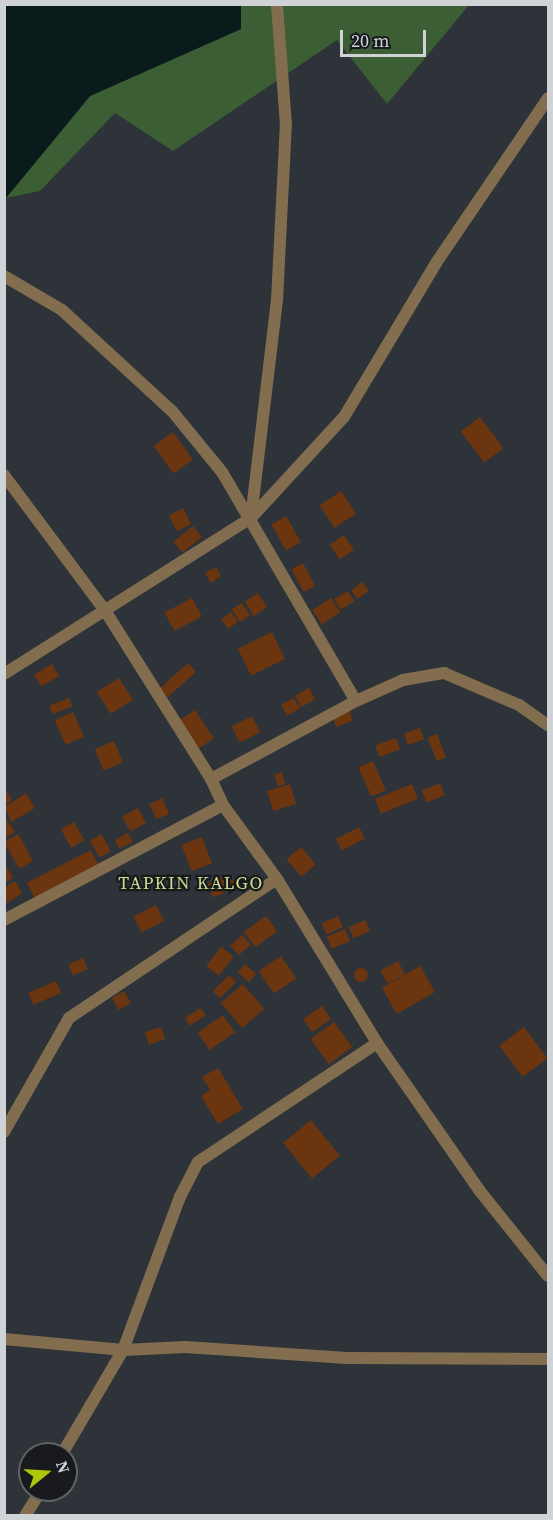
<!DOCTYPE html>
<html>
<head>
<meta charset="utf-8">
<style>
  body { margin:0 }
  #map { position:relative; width:553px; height:1520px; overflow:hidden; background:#2d3339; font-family:"Source Serif 4",serif }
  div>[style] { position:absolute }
  .green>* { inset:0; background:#3b5e34 }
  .water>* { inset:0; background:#0a1b1b }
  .building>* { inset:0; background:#6b3510; transform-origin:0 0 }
  .round { border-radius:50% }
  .street>* { height:12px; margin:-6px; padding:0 6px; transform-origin:6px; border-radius:6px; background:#826e4f }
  span { translate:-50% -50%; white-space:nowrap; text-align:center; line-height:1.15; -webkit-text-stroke:4.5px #181a1d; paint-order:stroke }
  .quarter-label { font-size:18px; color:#ccdb8f; letter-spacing:1.5px }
  .frame { position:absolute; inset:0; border:6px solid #cfd3d7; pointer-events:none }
  .north { position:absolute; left:18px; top:1442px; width:60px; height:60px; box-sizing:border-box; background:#181a1d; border:2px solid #616467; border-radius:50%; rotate:72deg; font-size:16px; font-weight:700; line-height:24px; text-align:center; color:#cfd3d7 }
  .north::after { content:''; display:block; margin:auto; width:21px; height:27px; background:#aec60a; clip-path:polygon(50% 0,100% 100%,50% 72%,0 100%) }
  .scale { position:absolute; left:340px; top:30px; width:86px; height:27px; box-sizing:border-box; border:3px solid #cfd3d7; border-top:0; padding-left:8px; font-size:18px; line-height:21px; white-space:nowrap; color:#cfd3d7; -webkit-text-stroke:4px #181a1d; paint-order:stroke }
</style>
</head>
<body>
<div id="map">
  <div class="green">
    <div style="clip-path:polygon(241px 5px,469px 5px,387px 104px,337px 40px,173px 151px,115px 113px,40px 191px,6px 198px,90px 96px,241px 29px)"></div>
  </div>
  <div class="water">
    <div style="clip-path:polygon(5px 4px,241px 5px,241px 29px,90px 96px,6px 198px)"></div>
  </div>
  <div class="building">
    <div style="left:480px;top:417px;width:39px;height:24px;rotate:53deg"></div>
    <div style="left:173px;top:432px;width:34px;height:24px;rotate:54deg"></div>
    <div style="left:341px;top:491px;width:27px;height:26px;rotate:56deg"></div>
    <div style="left:183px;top:508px;width:18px;height:16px;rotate:63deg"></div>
    <div style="left:286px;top:516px;width:30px;height:17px;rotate:60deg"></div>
    <div style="left:193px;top:526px;width:14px;height:25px;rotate:51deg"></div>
    <div style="left:344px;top:535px;width:18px;height:17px;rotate:56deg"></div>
    <div style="left:303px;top:563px;width:26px;height:13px;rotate:62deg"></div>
    <div style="clip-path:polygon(216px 567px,221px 576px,211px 583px,205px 573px)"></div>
    <div style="left:362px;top:582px;width:11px;height:14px;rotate:52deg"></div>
    <div style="left:348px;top:591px;width:12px;height:16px;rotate:59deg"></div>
    <div style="left:258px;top:593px;width:17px;height:16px;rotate:57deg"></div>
    <div style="left:192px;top:598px;width:21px;height:31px;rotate:62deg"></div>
    <div style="left:331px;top:598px;width:17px;height:22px;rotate:57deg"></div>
    <div style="left:242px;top:603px;width:15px;height:12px;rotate:58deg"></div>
    <div style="left:231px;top:612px;width:12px;height:12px;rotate:55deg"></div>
    <div style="left:272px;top:632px;width:30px;height:38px;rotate:64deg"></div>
    <div style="left:188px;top:663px;width:12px;height:38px;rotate:48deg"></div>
    <div style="left:52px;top:664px;width:14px;height:21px;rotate:60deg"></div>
    <div style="left:119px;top:678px;width:26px;height:26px;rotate:58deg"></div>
    <div style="left:309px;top:688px;width:13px;height:16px;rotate:61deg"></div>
    <div style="left:69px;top:698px;width:9px;height:21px;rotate:69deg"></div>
    <div style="clip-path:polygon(294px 698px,300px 708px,287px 716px,281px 704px)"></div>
    <div style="left:195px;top:710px;width:34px;height:19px;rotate:56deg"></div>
    <div style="left:349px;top:710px;width:11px;height:18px;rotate:68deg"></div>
    <div style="left:73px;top:712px;width:27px;height:20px;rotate:66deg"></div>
    <div style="left:252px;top:716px;width:18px;height:23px;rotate:63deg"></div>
    <div style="left:420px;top:728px;width:12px;height:17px;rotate:70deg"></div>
    <div style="left:437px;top:734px;width:25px;height:10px;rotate:69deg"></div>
    <div style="left:396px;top:738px;width:12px;height:22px;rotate:70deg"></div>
    <div style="left:114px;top:741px;width:23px;height:21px;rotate:67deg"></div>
    <div style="left:373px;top:761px;width:32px;height:16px;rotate:66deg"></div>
    <div style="clip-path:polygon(282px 772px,285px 784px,278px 786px,274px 775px)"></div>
    <div style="left:440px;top:783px;width:13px;height:20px;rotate:67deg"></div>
    <div style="left:290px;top:784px;width:21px;height:24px;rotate:73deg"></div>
    <div style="left:412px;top:784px;width:16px;height:40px;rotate:68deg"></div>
    <div style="clip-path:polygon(6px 791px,12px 800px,5px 805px,5px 792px)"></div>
    <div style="clip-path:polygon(26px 793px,35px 808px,11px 822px,5px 807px)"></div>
    <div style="left:162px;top:798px;width:17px;height:14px;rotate:65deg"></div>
    <div style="left:138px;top:808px;width:17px;height:18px;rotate:62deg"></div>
    <div style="clip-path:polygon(4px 816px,15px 832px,4px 838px)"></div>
    <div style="left:74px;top:822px;width:21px;height:15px;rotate:61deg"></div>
    <div style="left:359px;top:827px;width:13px;height:26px;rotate:63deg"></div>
    <div style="left:128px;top:833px;width:10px;height:15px;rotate:61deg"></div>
    <div style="left:18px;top:834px;width:31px;height:16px;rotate:61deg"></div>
    <div style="left:101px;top:834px;width:20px;height:13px;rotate:60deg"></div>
    <div style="left:202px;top:837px;width:28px;height:22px;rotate:69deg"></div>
    <div style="left:301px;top:847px;width:23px;height:19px;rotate:50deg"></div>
    <div style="left:91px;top:850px;width:20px;height:72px;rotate:63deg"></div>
    <div style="clip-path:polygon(4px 862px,13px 878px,4px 883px)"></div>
    <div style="left:230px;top:874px;width:15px;height:25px;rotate:67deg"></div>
    <div style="clip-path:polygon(15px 881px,22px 893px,4px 905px,4px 888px)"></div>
    <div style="left:156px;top:905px;width:18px;height:25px;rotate:63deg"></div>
    <div style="left:266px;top:916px;width:19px;height:27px;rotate:54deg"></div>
    <div style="left:338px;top:916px;width:12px;height:18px;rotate:66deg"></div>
    <div style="left:365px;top:920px;width:12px;height:18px;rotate:66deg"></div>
    <div style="left:345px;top:929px;width:13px;height:20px;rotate:67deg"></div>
    <div style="left:242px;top:935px;width:13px;height:16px;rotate:48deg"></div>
    <div style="left:221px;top:947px;width:16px;height:24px;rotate:38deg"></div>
    <div style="left:281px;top:956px;width:27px;height:27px;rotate:56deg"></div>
    <div style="left:83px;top:958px;width:12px;height:16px;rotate:66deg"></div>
    <div style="left:398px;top:961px;width:15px;height:20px;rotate:62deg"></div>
    <div style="left:245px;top:964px;width:15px;height:11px;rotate:42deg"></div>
    <div style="left:420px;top:966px;width:30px;height:44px;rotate:60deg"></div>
    <div class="round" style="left:354px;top:968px;width:14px;height:14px"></div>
    <div style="left:229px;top:975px;width:10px;height:23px;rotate:45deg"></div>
    <div style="left:56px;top:981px;width:13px;height:30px;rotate:67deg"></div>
    <div style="left:243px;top:984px;width:33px;height:29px;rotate:50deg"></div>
    <div style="left:124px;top:991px;width:14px;height:14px;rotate:60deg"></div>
    <div style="left:322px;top:1006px;width:16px;height:23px;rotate:55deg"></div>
    <div style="left:201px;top:1008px;width:9px;height:19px;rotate:58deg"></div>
    <div style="left:223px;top:1015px;width:21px;height:31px;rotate:55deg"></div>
    <div style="left:334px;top:1022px;width:31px;height:29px;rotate:54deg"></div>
    <div style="left:161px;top:1027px;width:13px;height:17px;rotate:72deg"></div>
    <div style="left:524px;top:1027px;width:39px;height:31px;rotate:53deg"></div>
    <div style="clip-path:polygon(218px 1068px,243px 1109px,218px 1124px,201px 1096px,210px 1090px,202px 1077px)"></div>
    <div style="left:311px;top:1120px;width:46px;height:36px;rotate:51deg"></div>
  </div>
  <div class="street">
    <div style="left:4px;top:276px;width:67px;rotate:30.4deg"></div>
    <div style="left:62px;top:310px;width:149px;rotate:42.6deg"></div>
    <div style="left:172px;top:411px;width:79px;rotate:50.7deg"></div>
    <div style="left:222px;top:472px;width:265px;rotate:59.7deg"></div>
    <div style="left:4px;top:475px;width:171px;rotate:53.3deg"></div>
    <div style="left:106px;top:612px;width:197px;rotate:57.8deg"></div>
    <div style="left:211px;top:779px;width:29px;rotate:65deg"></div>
    <div style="left:223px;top:805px;width:92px;rotate:53.9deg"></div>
    <div style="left:277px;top:879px;width:192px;rotate:58.6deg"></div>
    <div style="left:377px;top:1043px;width:179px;rotate:55.2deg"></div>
    <div style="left:479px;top:1190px;width:110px;rotate:51.3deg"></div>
    <div style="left:251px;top:518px;width:220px;rotate:-83.2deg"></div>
    <div style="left:277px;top:300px;width:175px;rotate:-87.1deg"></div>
    <div style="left:286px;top:125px;width:121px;rotate:-94.3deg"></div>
    <div style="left:4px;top:674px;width:292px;rotate:-32.3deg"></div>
    <div style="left:251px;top:518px;width:137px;rotate:-47.4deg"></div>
    <div style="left:344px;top:417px;width:179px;rotate:-59.1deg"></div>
    <div style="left:436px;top:263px;width:199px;rotate:-55.8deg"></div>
    <div style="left:211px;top:779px;width:165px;rotate:-28.3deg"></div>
    <div style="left:356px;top:701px;width:51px;rotate:-24.1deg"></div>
    <div style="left:403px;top:680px;width:42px;rotate:-9.7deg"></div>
    <div style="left:444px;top:673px;width:82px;rotate:23.1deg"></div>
    <div style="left:519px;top:705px;width:35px;rotate:35deg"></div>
    <div style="left:4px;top:920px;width:247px;rotate:-27.7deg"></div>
    <div style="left:4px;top:1132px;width:131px;rotate:-60.3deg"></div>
    <div style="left:69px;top:1018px;width:250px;rotate:-33.8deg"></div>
    <div style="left:4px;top:1339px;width:120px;rotate:5.3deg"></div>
    <div style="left:123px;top:1350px;width:62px;rotate:-2.8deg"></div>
    <div style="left:185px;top:1347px;width:162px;rotate:3.9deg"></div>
    <div style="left:347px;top:1358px;width:201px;rotate:0.3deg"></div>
    <div style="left:62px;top:1454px;width:121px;rotate:-59.6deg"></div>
    <div style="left:123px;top:1350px;width:163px;rotate:-69.6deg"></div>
    <div style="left:180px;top:1197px;width:39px;rotate:-63deg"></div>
    <div style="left:198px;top:1162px;width:215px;rotate:-33.6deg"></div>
    <div style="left:25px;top:1516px;width:31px;rotate:-58deg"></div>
  </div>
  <div class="quarter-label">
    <span style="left:191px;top:883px">TAPKIN KALGO</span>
  </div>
  <div class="frame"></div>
  <div class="north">N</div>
  <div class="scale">20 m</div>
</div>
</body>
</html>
